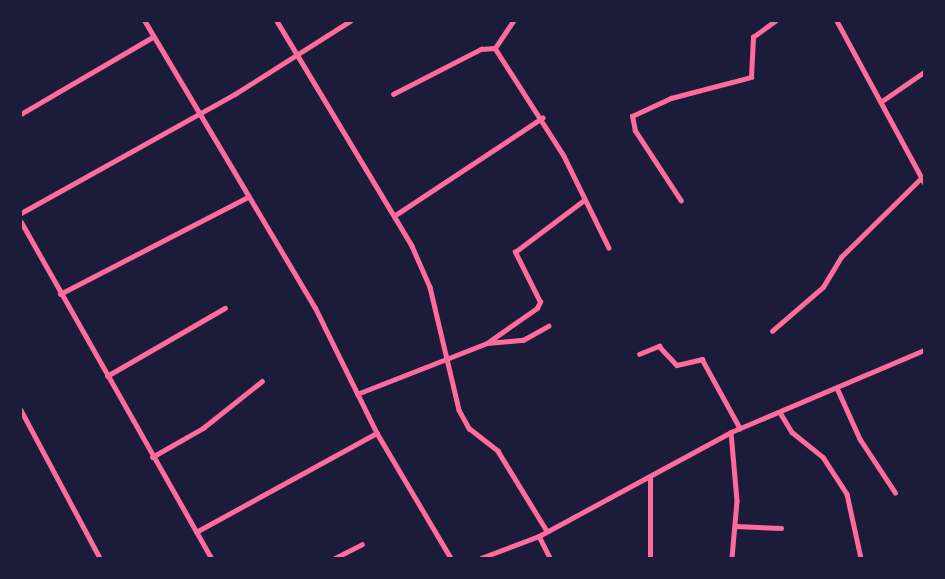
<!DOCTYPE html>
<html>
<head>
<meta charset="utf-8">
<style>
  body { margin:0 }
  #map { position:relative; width:945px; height:579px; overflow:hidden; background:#1b1b3a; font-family:Jost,sans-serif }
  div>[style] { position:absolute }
  .minor>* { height:4.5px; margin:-2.25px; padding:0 2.25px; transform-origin:2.25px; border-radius:2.25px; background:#ff6b9d }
  .tertiary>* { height:5px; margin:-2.5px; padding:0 2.5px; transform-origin:2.5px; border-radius:2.5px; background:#ff6b9d }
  span { translate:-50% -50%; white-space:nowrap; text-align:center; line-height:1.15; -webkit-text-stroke:5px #1b1b3a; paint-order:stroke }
  .frame { position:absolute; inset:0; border:22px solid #1b1b3a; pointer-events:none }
</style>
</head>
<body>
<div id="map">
  <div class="minor">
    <div style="left:145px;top:21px;width:333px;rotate:59.3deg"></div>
    <div style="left:315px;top:307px;width:140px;rotate:63.8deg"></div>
    <div style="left:377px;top:433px;width:145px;rotate:59.4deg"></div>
    <div style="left:277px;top:21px;width:262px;rotate:59deg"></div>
    <div style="left:412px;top:246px;width:45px;rotate:66.3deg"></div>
    <div style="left:430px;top:287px;width:126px;rotate:76.7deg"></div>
    <div style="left:459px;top:410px;width:21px;rotate:61deg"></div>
    <div style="left:469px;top:428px;width:37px;rotate:38deg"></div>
    <div style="left:498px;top:451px;width:94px;rotate:58.5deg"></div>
    <div style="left:837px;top:21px;width:183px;rotate:61.6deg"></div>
    <div style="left:495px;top:48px;width:32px;rotate:-56deg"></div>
    <div style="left:393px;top:94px;width:99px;rotate:-27.1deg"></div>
    <div style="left:481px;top:49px;width:14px;rotate:-4deg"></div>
    <div style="left:495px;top:48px;width:128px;rotate:57.4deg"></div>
    <div style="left:564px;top:156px;width:102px;rotate:63.9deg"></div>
    <div style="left:882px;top:101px;width:51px;rotate:-34.6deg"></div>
    <div style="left:21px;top:114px;width:153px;rotate:-30.3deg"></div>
    <div style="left:681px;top:201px;width:84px;rotate:-123.3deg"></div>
    <div style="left:635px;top:131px;width:15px;rotate:-101deg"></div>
    <div style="left:632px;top:116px;width:43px;rotate:-24.8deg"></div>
    <div style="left:671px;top:98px;width:83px;rotate:-14.7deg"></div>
    <div style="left:751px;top:77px;width:40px;rotate:-87.1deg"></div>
    <div style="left:753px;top:37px;width:27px;rotate:-36deg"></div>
    <div style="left:21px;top:213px;width:245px;rotate:-29.1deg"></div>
    <div style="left:235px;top:94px;width:136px;rotate:-32.4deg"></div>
    <div style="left:394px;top:216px;width:178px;rotate:-33.5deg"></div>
    <div style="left:60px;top:294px;width:212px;rotate:-27.3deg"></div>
    <div style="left:772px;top:331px;width:67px;rotate:-40.8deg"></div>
    <div style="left:823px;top:287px;width:35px;rotate:-59deg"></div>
    <div style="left:841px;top:257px;width:112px;rotate:-44.6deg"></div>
    <div style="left:487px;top:343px;width:36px;rotate:-5deg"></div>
    <div style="left:523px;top:340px;width:29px;rotate:-29deg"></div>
    <div style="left:639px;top:354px;width:22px;rotate:-22deg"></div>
    <div style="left:659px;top:346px;width:26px;rotate:47deg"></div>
    <div style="left:677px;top:365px;width:26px;rotate:-13deg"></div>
    <div style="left:702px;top:359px;width:79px;rotate:61.2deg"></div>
    <div style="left:107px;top:376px;width:136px;rotate:-30deg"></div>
    <div style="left:838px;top:390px;width:54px;rotate:65.8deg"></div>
    <div style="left:860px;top:439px;width:64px;rotate:56.6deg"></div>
    <div style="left:357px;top:394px;width:140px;rotate:-21.4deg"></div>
    <div style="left:487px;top:343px;width:61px;rotate:-35deg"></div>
    <div style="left:537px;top:308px;width:7px;rotate:-63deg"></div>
    <div style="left:540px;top:302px;width:56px;rotate:-116.6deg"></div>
    <div style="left:515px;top:252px;width:86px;rotate:-37deg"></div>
    <div style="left:21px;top:410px;width:168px;rotate:61.9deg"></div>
    <div style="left:781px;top:414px;width:21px;rotate:59deg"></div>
    <div style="left:792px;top:432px;width:40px;rotate:39deg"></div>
    <div style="left:823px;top:457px;width:44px;rotate:57deg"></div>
    <div style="left:847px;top:494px;width:66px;rotate:77.7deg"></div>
    <div style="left:731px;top:432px;width:69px;rotate:85deg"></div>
    <div style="left:737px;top:501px;width:57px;rotate:95deg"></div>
    <div style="left:152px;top:457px;width:59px;rotate:-29.6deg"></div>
    <div style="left:203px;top:428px;width:75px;rotate:-38.5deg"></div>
    <div style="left:735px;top:526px;width:46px;rotate:2.5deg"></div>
    <div style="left:196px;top:532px;width:206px;rotate:-28.7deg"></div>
    <div style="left:539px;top:536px;width:25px;rotate:63deg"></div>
    <div style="left:335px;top:558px;width:30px;rotate:-27deg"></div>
    <div style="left:481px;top:558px;width:62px;rotate:-20.8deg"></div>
    <div style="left:539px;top:536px;width:218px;rotate:-28.4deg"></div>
    <div style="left:731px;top:432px;width:210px;rotate:-23deg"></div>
    <div style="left:650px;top:558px;width:81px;rotate:-90deg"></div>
  </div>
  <div class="tertiary">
    <div style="left:21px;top:222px;width:386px;rotate:60.5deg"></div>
  </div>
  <div class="frame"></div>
</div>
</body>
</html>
